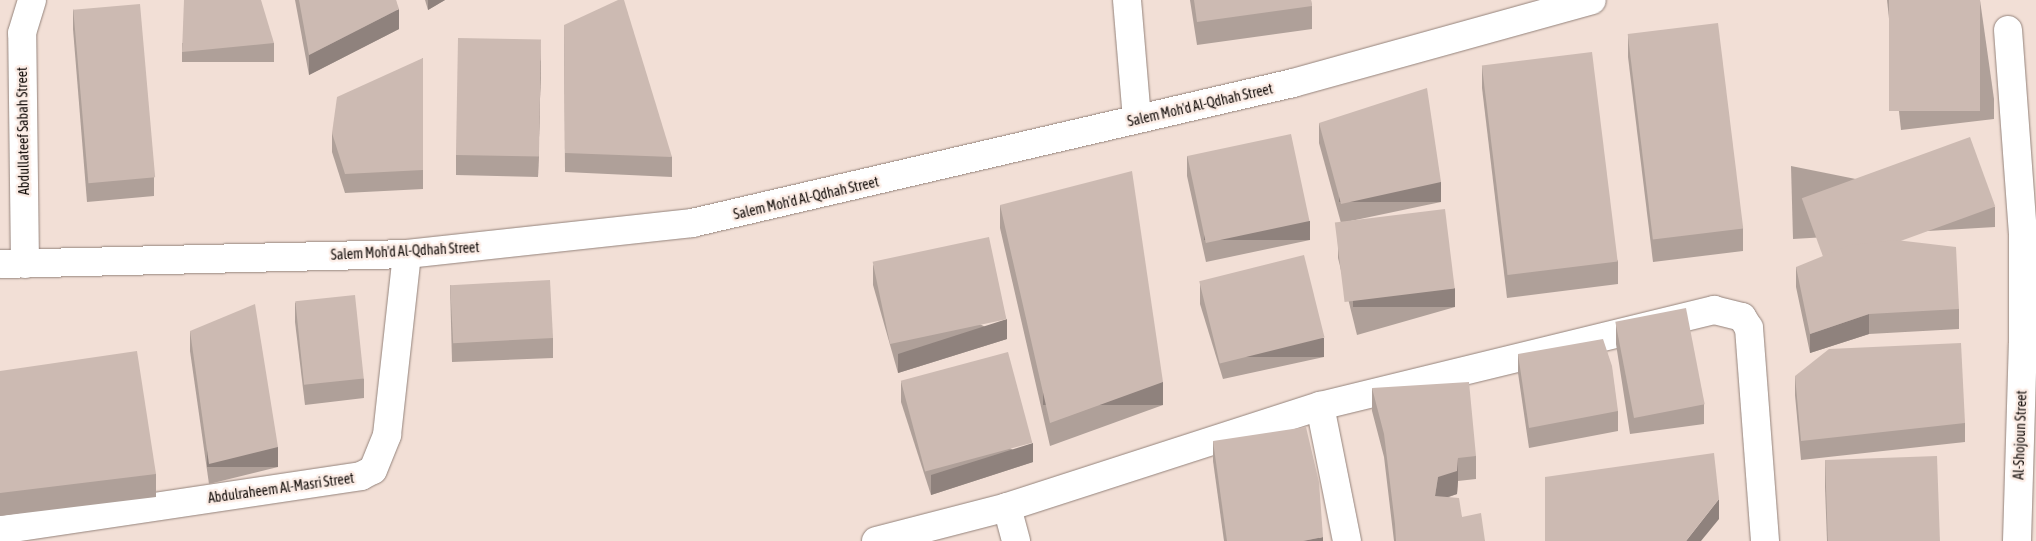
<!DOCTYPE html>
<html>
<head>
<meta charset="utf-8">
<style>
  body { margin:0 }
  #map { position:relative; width:2036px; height:541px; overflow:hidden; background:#f2dfd6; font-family:"Asap Condensed",sans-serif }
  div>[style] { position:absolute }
  .roads { filter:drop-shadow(0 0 1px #94837b) drop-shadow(0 0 1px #94837b) }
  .minor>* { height:28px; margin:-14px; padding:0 14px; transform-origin:14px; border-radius:14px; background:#fff }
  .tertiary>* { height:28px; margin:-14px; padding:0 14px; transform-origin:14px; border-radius:14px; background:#fff }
  .wall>* { inset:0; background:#afa099; transform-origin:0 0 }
  .shaded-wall>* { inset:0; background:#8f827d; transform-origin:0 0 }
  .building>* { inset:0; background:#ccbab2; transform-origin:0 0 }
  span { translate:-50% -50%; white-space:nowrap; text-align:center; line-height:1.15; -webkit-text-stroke:5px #fcede6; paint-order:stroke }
  .street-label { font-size:14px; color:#120c09 }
</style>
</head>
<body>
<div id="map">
  <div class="roads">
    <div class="minor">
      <div style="left:1127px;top:0;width:119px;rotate:85.2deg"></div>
      <div style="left:2008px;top:30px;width:203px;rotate:85.8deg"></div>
      <div style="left:2023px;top:232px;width:112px;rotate:90deg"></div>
      <div style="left:25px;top:264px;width:231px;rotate:-90.7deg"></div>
      <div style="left:22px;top:33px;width:34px;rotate:-73deg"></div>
      <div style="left:1320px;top:406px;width:138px;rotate:78.7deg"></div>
      <div style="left:1007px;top:507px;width:35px;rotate:75deg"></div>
      <div style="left:0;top:530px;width:365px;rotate:-8.5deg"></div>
      <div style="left:361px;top:476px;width:13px;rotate:-27deg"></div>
      <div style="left:373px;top:470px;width:38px;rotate:-68deg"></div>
      <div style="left:387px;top:435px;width:182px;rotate:-83.7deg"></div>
      <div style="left:876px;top:541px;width:135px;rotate:-14.5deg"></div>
      <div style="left:1007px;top:507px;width:329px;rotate:-17.9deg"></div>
      <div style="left:1320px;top:406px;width:406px;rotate:-13.7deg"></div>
      <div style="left:1714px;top:310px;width:29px;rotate:14deg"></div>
      <div style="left:1742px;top:317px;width:13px;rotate:58deg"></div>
      <div style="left:1749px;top:328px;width:214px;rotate:85.7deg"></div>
      <div style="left:2017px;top:541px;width:197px;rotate:-88.3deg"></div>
      <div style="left:2023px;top:344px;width:15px;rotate:-28deg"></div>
    </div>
    <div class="tertiary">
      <div style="left:0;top:264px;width:407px;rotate:-1.4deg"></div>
      <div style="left:407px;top:254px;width:287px;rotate:-6.2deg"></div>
      <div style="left:692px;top:223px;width:617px;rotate:-13.11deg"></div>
      <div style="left:1293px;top:83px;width:310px;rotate:-15.5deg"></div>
    </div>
  </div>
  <div class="wall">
    <div style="clip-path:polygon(295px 0,396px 0,399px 29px,309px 75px)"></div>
    <div style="clip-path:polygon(425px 0,445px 0,428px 10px)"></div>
    <div style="clip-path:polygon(1190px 0,1311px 0,1312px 6px,1312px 29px,1197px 45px)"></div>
    <div style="clip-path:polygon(1887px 0,1980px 0,1994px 99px,1994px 119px,1901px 130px)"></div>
    <div style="clip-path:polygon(73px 9px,154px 177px,154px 196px,87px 202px,73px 29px)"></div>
    <div style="clip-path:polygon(564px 25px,672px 157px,672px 177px,565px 172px)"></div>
    <div style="clip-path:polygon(1628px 34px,1743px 228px,1743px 251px,1653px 262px,1628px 57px)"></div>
    <div style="left:274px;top:43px;width:19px;height:92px;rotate:90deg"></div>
    <div style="clip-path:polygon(423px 58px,423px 189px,345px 193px,332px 152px,332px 133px)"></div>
    <div style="clip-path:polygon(541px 60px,538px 177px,456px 175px,456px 155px)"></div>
    <div style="clip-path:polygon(1482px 66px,1618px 261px,1618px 284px,1507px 298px,1482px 88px)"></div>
    <div style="clip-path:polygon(1319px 123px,1441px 202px,1341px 223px,1319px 143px)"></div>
    <div style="clip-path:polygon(1187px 156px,1310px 240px,1206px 262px,1187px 176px)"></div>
    <div style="clip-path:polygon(1791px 166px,1995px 207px,1995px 227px,1793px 239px)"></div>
    <div style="clip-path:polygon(1000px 205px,1163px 405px,1050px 446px,1000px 228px)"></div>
    <div style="clip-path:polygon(1338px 238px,1455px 307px,1357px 335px,1338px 258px)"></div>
    <div style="clip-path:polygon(873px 265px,1007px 339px,898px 373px,873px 285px)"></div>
    <div style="clip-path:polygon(1796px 267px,1959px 309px,1959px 329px,1869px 334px,1810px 353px,1796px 287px)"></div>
    <div style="clip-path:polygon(1200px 284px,1324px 357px,1223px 379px,1200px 304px)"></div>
    <div style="clip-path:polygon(450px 285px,553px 338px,553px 358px,452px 362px)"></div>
    <div style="clip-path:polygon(295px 302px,364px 379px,364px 398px,305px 405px,295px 322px)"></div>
    <div style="clip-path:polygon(1616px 324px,1704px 404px,1704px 424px,1630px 434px,1616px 344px)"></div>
    <div style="clip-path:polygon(190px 331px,278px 467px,209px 484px,190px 351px)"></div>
    <div style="clip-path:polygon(1518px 354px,1618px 411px,1618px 431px,1529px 448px,1518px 373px)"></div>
    <div style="clip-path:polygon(0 371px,156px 474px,156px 497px,0 516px)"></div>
    <div style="clip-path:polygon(1795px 376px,1965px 423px,1965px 442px,1801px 460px,1795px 395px)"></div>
    <div style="clip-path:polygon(901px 382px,1033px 462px,931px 495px,901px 402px)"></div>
    <div style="clip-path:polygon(1372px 388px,1476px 456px,1476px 479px,1458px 481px,1457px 494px,1449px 497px,1462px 517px,1485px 541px,1394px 541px,1384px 457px,1372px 411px)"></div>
    <div style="clip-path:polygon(1213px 441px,1323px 541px,1224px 541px,1213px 461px)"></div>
    <div style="clip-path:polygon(1825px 460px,1940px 541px,1827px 541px,1825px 487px)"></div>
  </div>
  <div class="shaded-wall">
    <div style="clip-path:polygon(428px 0,445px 0,428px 10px)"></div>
    <div style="clip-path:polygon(399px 9px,399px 29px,309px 75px,309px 55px)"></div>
    <div style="clip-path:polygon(541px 40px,541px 60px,538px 177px,538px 157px)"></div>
    <div style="left:1441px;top:182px;width:20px;height:102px;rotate:90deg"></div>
    <div style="left:1310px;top:221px;width:19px;height:106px;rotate:90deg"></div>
    <div style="left:1455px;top:288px;width:19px;height:102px;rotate:90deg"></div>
    <div style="clip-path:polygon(1869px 314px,1869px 334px,1810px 353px,1810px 334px)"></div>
    <div style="clip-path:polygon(1007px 319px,1007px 339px,898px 373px,898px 354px)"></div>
    <div style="left:1324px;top:338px;width:19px;height:103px;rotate:90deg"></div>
    <div style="left:1163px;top:382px;width:23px;height:120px;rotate:90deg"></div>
    <div style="clip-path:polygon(1033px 443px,1033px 462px,931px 495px,931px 475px)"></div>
    <div style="left:278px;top:447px;width:20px;height:71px;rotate:90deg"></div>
    <div style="clip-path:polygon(1458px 458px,1458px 481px,1457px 494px,1438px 500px,1435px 496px,1438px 477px)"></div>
    <div style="clip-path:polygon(1719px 499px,1719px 519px,1701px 541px,1686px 541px)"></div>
    <div style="clip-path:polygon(1323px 537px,1323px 541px,1303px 541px)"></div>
  </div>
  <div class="building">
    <div style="clip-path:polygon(184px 0,261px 0,274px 43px,182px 52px)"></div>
    <div style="clip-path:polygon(299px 0,396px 0,399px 9px,309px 55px)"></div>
    <div style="clip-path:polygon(618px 0,624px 0,672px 157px,565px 153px,564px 25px)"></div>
    <div style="clip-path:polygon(1194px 0,1311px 0,1312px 6px,1197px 22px)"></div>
    <div style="left:1889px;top:0;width:91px;height:111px"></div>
    <div style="left:140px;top:4px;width:174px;height:67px;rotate:85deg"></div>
    <div style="left:1718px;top:23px;width:207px;height:91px;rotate:83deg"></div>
    <div style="left:458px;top:38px;width:83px;height:117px;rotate:1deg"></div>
    <div style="left:1592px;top:52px;width:211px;height:111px;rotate:83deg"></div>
    <div style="clip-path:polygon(423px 58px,423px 170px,345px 174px,332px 133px,337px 97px)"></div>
    <div style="clip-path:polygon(1427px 88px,1441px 182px,1341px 204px,1319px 123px)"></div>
    <div style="left:1291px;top:134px;width:89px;height:106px;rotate:78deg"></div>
    <div style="left:1970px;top:137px;width:74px;height:179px;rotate:70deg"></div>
    <div style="clip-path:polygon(1132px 171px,1163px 382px,1050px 423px,1000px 205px)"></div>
    <div style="left:1445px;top:209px;width:80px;height:111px;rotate:83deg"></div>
    <div style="left:989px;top:237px;width:84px;height:119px;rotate:78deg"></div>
    <div style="clip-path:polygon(1896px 240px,1956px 247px,1959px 309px,1869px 314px,1810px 334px,1796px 267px,1850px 245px)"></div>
    <div style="left:1304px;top:255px;width:85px;height:108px;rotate:76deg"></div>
    <div style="left:550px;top:280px;width:58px;height:100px;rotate:87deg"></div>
    <div style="left:355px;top:295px;width:84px;height:60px;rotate:84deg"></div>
    <div style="clip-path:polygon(255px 304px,278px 447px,209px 464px,190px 331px)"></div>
    <div style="left:1686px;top:308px;width:98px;height:72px;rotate:79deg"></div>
    <div style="clip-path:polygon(1603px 339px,1612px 366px,1618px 411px,1529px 428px,1518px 354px)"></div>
    <div style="clip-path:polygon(1961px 343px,1965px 423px,1801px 441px,1795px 376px,1829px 349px)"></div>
    <div style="clip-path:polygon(137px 351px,156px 474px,0 493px,0 371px)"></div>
    <div style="left:1008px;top:352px;width:94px;height:111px;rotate:75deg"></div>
    <div style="clip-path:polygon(1469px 382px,1476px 456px,1458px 458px,1457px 471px,1438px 477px,1435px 496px,1459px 498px,1462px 517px,1481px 513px,1485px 541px,1396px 541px,1395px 524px,1384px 434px,1372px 388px)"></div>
    <div style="clip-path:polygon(1306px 427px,1319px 482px,1323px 537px,1303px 541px,1227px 541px,1213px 441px)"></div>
    <div style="clip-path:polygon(1714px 453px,1719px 499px,1686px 541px,1545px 541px,1545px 477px)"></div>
    <div style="left:1937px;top:456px;width:85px;height:112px;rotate:88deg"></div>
  </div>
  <div class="street-label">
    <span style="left:1200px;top:105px;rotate:-13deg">Salem Moh'd Al-Qdhah Street</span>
    <span style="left:23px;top:131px;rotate:-91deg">Abdullateef Sabah Street</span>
    <span style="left:806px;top:198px;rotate:-13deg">Salem Moh'd Al-Qdhah Street</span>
    <span style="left:405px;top:251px;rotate:-3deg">Salem Moh'd Al-Qdhah Street</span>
    <span style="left:2020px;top:435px;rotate:-88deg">Al-Shojoun Street</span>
    <span style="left:281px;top:488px;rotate:-8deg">Abdulraheem Al-Masri Street</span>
  </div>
</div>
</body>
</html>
